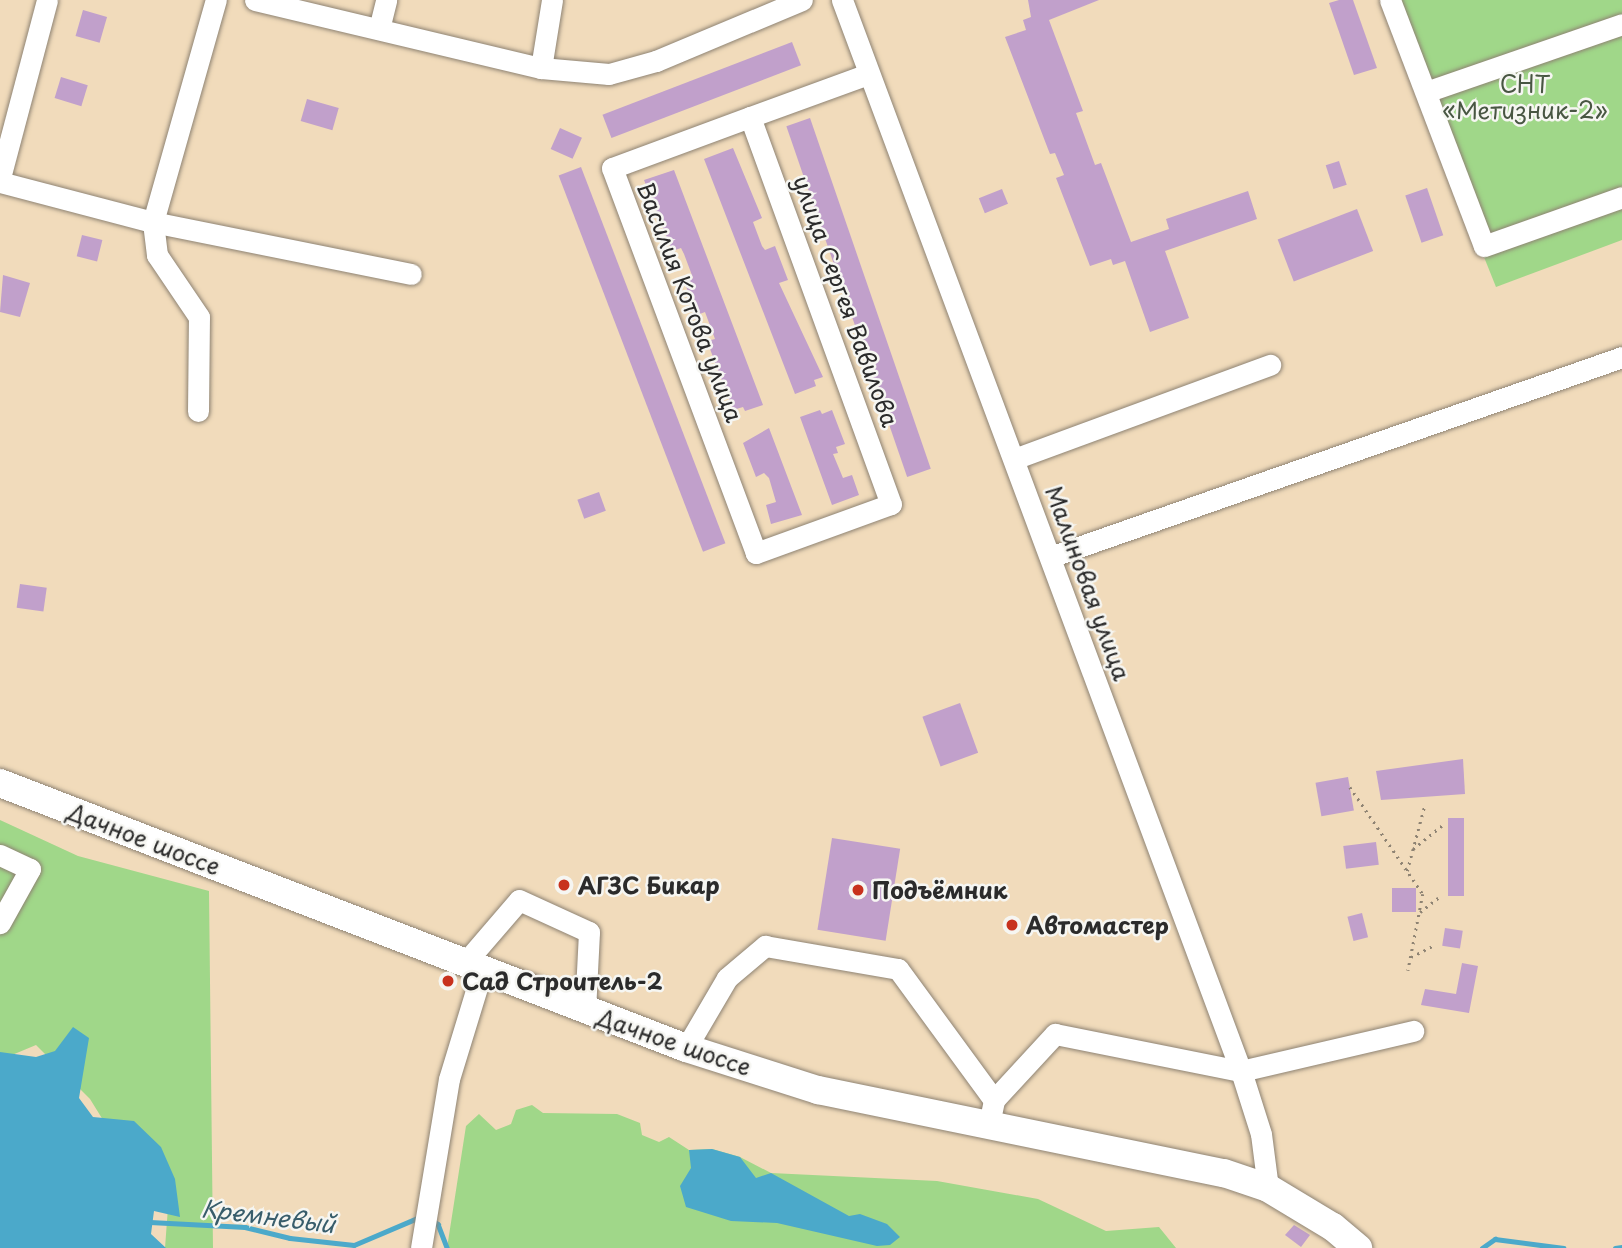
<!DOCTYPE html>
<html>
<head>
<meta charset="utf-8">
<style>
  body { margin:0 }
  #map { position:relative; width:1622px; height:1248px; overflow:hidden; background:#f1dbbb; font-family:"Playpen Sans",sans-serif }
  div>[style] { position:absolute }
  .green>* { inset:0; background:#a0d789 }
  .water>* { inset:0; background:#4ba9ca }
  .stream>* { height:4.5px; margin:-2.25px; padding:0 2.25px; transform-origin:2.25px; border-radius:2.25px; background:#4ba9ca }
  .building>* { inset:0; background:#c1a0cb; transform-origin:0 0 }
  .path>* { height:2.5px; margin-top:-1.25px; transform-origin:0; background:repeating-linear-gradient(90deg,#8e8373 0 2px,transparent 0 7px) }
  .roads { filter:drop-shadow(0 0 2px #8e8373) drop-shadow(0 0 2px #8e8373) }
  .minor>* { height:21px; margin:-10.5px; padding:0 10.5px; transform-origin:10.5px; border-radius:10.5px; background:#fff }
  .major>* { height:28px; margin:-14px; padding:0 14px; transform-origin:14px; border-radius:14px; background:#fff }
  .dots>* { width:19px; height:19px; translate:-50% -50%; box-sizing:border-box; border:4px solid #f6f6f2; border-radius:50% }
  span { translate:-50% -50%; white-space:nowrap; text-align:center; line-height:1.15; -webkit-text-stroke:5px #f6f6f2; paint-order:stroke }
  .park-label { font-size:23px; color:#485642 }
  .street-label { font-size:23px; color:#2b2b2b }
  .poi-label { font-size:23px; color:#2b2b2b; font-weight:700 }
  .left { translate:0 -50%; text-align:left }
  .water-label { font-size:24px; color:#385d6b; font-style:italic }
</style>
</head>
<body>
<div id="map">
  <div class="green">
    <div style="clip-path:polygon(1381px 0,1622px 0,1622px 240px,1496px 287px)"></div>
    <div style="clip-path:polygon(0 820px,78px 856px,209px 891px,213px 1248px,165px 1248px,170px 1180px,121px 1149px,90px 1099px,36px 1045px,0 1060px)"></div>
    <div style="clip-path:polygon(532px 1105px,543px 1113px,617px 1114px,640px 1123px,642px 1135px,659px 1142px,669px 1137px,689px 1150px,712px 1149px,740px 1157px,771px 1173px,937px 1181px,1038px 1199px,1106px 1231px,1159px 1227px,1176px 1248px,447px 1248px,466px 1126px,479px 1114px,496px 1130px,511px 1124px,516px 1110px)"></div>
  </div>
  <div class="water">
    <div style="clip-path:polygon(73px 1027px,89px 1038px,79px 1098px,93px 1117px,134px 1121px,161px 1147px,175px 1179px,180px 1217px,154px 1211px,151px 1234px,166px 1248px,0 1248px,0 1052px,36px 1057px,55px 1051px)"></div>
    <div style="clip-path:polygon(712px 1149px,740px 1157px,756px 1178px,771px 1173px,849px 1216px,860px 1214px,887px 1224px,900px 1237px,890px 1245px,877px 1246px,777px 1223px,731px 1221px,686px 1207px,680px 1186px,691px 1168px,689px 1150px)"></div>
  </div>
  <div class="stream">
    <div style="left:431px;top:1219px;width:9px;rotate:36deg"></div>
    <div style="left:438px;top:1224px;width:26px;rotate:69deg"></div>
    <div style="left:150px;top:1222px;width:95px;rotate:3deg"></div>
    <div style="left:245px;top:1227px;width:46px;rotate:13.7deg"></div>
    <div style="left:290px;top:1238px;width:64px;rotate:6.2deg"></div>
    <div style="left:354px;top:1245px;width:72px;rotate:-23deg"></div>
    <div style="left:1482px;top:1248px;width:16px;rotate:-35deg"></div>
    <div style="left:1495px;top:1239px;width:69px;rotate:7.5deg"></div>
    <div style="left:1615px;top:1248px;width:7px;rotate:-8deg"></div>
  </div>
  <div class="building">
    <div style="clip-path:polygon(1028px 0,1099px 0,1049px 20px,1083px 111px,1076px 113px,1095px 165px,1101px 163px,1131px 242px,1169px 229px,1166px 219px,1248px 191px,1257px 219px,1165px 251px,1189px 318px,1150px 332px,1125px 261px,1113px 265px,1111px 259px,1090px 266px,1056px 178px,1064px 175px,1055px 153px,1050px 154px,1048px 149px,1005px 37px,1026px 30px,1023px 20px,1031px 17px)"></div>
    <div style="clip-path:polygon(1339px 0,1353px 0,1377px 68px,1354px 75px,1329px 3px)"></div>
    <div style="left:83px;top:10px;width:25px;height:27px;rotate:16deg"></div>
    <div style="left:792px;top:42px;width:25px;height:203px;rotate:69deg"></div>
    <div style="left:61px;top:77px;width:28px;height:22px;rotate:17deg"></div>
    <div style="left:307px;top:99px;width:33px;height:23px;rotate:16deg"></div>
    <div style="left:810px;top:118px;width:371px;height:25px;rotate:71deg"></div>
    <div style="left:560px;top:128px;width:24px;height:23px;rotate:24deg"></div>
    <div style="clip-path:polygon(733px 148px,762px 218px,753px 222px,762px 246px,765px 250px,775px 246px,788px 280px,779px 283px,823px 377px,814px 380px,816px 386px,795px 394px,704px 159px)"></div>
    <div style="left:1339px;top:161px;width:25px;height:14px;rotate:72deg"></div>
    <div style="left:581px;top:167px;width:403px;height:24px;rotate:69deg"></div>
    <div style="clip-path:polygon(674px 170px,763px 405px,745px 411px,743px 407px,733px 410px,707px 341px,715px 339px,705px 312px,697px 315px,684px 281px,693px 278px,684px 254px,681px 248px,672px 251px,644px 180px)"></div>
    <div style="left:1427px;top:188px;width:50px;height:23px;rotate:71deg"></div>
    <div style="left:1002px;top:189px;width:16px;height:25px;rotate:68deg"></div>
    <div style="left:1357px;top:209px;width:45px;height:85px;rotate:69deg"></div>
    <div style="left:82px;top:235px;width:21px;height:22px;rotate:14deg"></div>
    <div style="clip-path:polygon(3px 275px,30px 283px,20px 317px,0 312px)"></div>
    <div style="clip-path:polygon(820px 410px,822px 414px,832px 410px,845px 444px,836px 447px,838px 453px,833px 454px,843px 478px,852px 475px,859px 495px,832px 505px,800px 417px)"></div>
    <div style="clip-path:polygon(769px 428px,802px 515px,771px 524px,766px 505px,776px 502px,769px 478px,764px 473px,756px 477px,743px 443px)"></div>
    <div style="left:599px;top:492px;width:20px;height:23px;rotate:70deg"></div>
    <div style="left:20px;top:584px;width:27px;height:24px;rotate:8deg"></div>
    <div style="left:960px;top:703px;width:53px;height:40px;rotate:70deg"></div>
    <div style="clip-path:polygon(1463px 759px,1465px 794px,1381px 800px,1376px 771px)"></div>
    <div style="left:1348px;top:777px;width:34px;height:33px;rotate:80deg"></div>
    <div style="left:1448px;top:818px;width:16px;height:78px"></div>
    <div style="left:832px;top:838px;width:69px;height:93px;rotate:9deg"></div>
    <div style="left:1376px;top:842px;width:23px;height:33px;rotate:83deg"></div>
    <div style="left:1416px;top:888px;width:24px;height:24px;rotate:90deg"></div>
    <div style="left:1362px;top:913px;width:25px;height:15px;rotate:76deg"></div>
    <div style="left:1445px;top:928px;width:18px;height:18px;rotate:9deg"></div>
    <div style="clip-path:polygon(1462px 963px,1478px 966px,1469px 1013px,1421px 1005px,1425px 989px,1456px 994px)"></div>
    <div style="clip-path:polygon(1294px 1225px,1310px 1235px,1301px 1247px,1285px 1235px)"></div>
  </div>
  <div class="path">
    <div style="left:1350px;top:787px;width:130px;rotate:55.7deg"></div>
    <div style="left:1423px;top:894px;width:78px;rotate:101deg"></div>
    <div style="left:1413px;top:849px;width:38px;rotate:-39deg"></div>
    <div style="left:1407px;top:871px;width:69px;rotate:-75deg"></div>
    <div style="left:1420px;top:912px;width:23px;rotate:-38deg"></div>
    <div style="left:1411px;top:957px;width:27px;rotate:-27deg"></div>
  </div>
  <div class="roads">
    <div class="minor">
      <div style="left:255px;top:0;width:294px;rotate:13.4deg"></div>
      <div style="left:541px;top:68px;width:68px;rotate:5deg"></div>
      <div style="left:609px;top:74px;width:49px;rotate:-15.5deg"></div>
      <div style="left:656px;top:61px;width:158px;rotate:-22.7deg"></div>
      <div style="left:842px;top:0;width:1143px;rotate:69.57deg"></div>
      <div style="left:1241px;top:1071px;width:66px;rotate:72.4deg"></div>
      <div style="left:1261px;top:1134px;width:54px;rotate:82.6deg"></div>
      <div style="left:1390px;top:0;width:263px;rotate:69.1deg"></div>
      <div style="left:1484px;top:246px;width:146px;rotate:-19.5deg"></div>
      <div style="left:379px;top:29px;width:30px;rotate:-76deg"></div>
      <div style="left:541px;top:68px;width:69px;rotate:-80.8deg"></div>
      <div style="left:1426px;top:92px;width:207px;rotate:-19.1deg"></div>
      <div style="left:750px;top:117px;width:412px;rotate:70deg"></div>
      <div style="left:891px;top:504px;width:144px;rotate:160.1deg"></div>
      <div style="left:756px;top:553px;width:411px;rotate:-110.5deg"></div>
      <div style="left:612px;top:168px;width:147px;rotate:-20.3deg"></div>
      <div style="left:750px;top:117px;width:126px;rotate:-20deg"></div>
      <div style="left:0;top:178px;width:184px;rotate:-75.2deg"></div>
      <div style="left:0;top:182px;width:158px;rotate:14.7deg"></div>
      <div style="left:153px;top:222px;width:263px;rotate:11.4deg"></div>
      <div style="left:198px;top:411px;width:94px;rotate:-89.4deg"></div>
      <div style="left:199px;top:317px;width:75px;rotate:-124.1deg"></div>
      <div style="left:157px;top:255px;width:33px;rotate:-97deg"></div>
      <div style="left:153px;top:222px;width:231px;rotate:-74.2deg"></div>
      <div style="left:1014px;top:459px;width:273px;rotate:-20.2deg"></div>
      <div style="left:1050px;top:557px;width:606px;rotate:-19.27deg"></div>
      <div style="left:0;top:855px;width:33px;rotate:25deg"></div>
      <div style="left:30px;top:869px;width:62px;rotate:119.1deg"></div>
      <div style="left:464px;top:964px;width:84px;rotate:-49.3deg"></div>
      <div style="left:519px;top:900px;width:77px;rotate:24.6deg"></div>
      <div style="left:589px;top:932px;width:79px;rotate:92.9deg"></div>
      <div style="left:686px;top:1048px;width:81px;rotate:-59.6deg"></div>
      <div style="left:727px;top:978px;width:50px;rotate:-40.1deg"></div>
      <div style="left:765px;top:946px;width:135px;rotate:9.8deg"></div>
      <div style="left:898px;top:969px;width:162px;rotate:53.8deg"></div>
      <div style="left:989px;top:1124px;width:25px;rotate:-78deg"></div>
      <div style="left:994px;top:1100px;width:90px;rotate:-47.3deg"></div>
      <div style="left:1055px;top:1034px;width:190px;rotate:11.3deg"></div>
      <div style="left:1241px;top:1071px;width:177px;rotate:-13.1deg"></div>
      <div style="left:421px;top:1248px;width:171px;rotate:-80.6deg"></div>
      <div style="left:449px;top:1079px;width:113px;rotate:-73deg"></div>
    </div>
    <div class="major">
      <div style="left:0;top:783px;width:735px;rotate:21.12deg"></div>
      <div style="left:686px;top:1048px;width:139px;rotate:17.7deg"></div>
      <div style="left:818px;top:1090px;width:414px;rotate:11.6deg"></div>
      <div style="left:1224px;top:1173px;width:46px;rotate:18.8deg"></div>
      <div style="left:1268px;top:1188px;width:76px;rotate:31deg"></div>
      <div style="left:1333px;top:1227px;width:33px;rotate:40deg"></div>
    </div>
  </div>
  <div class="dots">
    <div style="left:564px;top:885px;background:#c8321e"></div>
    <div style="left:858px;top:890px;background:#c8321e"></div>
    <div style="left:1012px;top:925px;background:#c8321e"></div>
    <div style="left:448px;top:981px;background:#c8321e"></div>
  </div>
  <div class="park-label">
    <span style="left:1525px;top:97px">СНТ<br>«Метизник-2»</span>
  </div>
  <div class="street-label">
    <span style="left:846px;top:301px;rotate:70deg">улица Сергея Вавилова</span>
    <span style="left:690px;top:302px;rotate:69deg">Василия Котова улица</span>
    <span style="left:1088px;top:583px;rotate:70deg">Малиновая улица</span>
    <span style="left:144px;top:839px;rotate:21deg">Дачное шоссе</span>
    <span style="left:674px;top:1042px;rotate:19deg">Дачное шоссе</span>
  </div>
  <div class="poi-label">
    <span class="left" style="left:578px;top:885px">АГЗС Бикар</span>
    <span class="left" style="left:872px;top:890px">Подъёмник</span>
    <span class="left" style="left:1026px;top:925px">Автомастер</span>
    <span class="left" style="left:462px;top:981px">Сад Строитель-2</span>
  </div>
  <div class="water-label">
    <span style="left:268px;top:1216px;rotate:7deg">Кремневый</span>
  </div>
</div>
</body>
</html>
